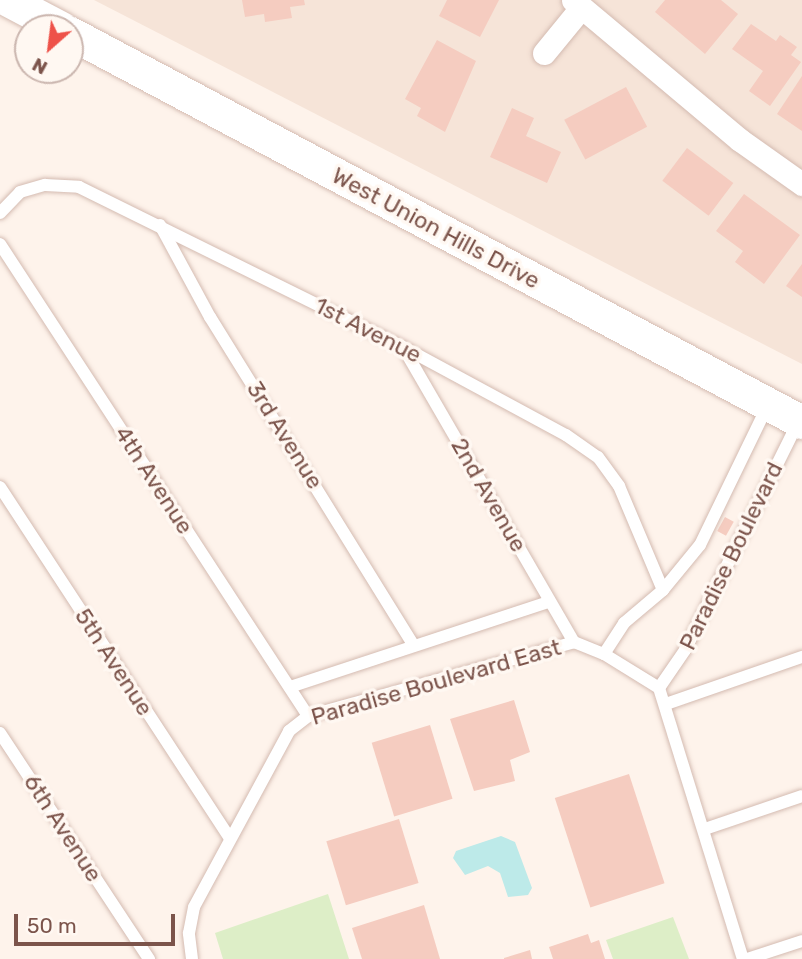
<!DOCTYPE html>
<html>
<head>
<meta charset="utf-8">
<style>
  body { margin:0 }
  #map { position:relative; width:802px; height:959px; overflow:hidden; background:#fef3eb; font-family:Rubik,sans-serif }
  div>[style] { position:absolute }
  .residential>* { inset:0; background:#f6e4d8 }
  .green>* { inset:0; background:#ddeec7 }
  .water>* { inset:0; background:#bdeae9 }
  .building>* { inset:0; background:#f5ccc0; transform-origin:0 0 }
  .roads { filter:drop-shadow(0 0 2px #d4bbb1) drop-shadow(0 0 2px #d4bbb1) }
  .service>* { height:12px; margin:-6px; padding:0 6px; transform-origin:6px; border-radius:6px; background:#fff }
  .minor>* { height:23px; margin:-11.5px; padding:0 11.5px; transform-origin:11.5px; border-radius:11.5px; background:#fff }
  .secondary>* { height:33px; margin:-16.5px; padding:0 16.5px; transform-origin:16.5px; border-radius:16.5px; background:#fff }
  span { translate:-50% -50%; white-space:nowrap; text-align:center; line-height:1.15; -webkit-text-stroke:7px #fff8f2; paint-order:stroke }
  .street-label { font-size:23px; color:#7c544b }
  .north { position:absolute; left:14px; top:14px; width:70px; height:70px; box-sizing:border-box; background:#fff8f2; border:2px solid #cbb6af; border-radius:50%; rotate:208deg; font-size:19px; font-weight:700; line-height:28px; text-align:center; color:#7c544b }
  .north::after { content:''; display:block; margin:auto; width:24px; height:32px; background:#ee5249; clip-path:polygon(50% 0,100% 100%,50% 72%,0 100%) }
  .scale { position:absolute; left:14px; top:914px; width:161px; height:32px; box-sizing:border-box; border:4px solid #7c544b; border-top:0; padding-left:9px; font-size:21px; line-height:24px; white-space:nowrap; color:#7c544b; -webkit-text-stroke:5px #fff8f2; paint-order:stroke }
</style>
</head>
<body>
<div id="map">
  <div class="residential">
    <div style="clip-path:polygon(94px 0,802px 0,802px 364px)"></div>
  </div>
  <div class="green">
    <div style="clip-path:polygon(328px 894px,349px 959px,223px 959px,215px 933px)"></div>
    <div style="clip-path:polygon(673px 917px,689px 959px,613px 959px,606px 940px)"></div>
  </div>
  <div class="water">
    <div style="clip-path:polygon(501px 836px,515px 842px,532px 888px,528px 895px,508px 897px,500px 873px,488px 866px,465px 875px,453px 858px,456px 851px)"></div>
  </div>
  <div class="building">
    <div style="clip-path:polygon(242px 0,304px 0,305px 5px,290px 7px,292px 18px,265px 22px,264px 14px,245px 17px)"></div>
    <div style="clip-path:polygon(447px 0,499px 0,480px 37px,439px 16px)"></div>
    <div style="clip-path:polygon(665px 0,721px 0,738px 14px,705px 54px,655px 12px)"></div>
    <div style="clip-path:polygon(751px 24px,776px 41px,780px 35px,797px 47px,791px 55px,801px 62px,770px 106px,749px 91px,763px 71px,732px 49px)"></div>
    <div style="clip-path:polygon(437px 40px,476px 61px,445px 132px,417px 116px,421px 108px,405px 99px)"></div>
    <div style="clip-path:polygon(802px 76px,802px 131px,777px 114px)"></div>
    <div style="left:626px;top:87px;width:45px;height:70px;rotate:62deg"></div>
    <div style="clip-path:polygon(512px 108px,534px 118px,526px 136px,561px 152px,547px 183px,490px 157px)"></div>
    <div style="left:687px;top:148px;width:58px;height:41px;rotate:37deg"></div>
    <div style="clip-path:polygon(744px 194px,800px 235px,764px 284px,735px 262px,743px 251px,716px 231px)"></div>
    <div style="clip-path:polygon(802px 264px,802px 297px,786px 286px)"></div>
    <div style="left:725px;top:517px;width:10px;height:16px;rotate:29deg"></div>
    <div style="clip-path:polygon(514px 700px,530px 752px,510px 760px,515px 781px,474px 791px,450px 719px)"></div>
    <div style="left:430px;top:725px;width:77px;height:61px;rotate:73deg"></div>
    <div style="left:629px;top:774px;width:115px;height:78px;rotate:72deg"></div>
    <div style="left:399px;top:819px;width:67px;height:76px;rotate:73deg"></div>
    <div style="clip-path:polygon(424px 905px,440px 959px,362px 959px,352px 928px)"></div>
    <div style="clip-path:polygon(588px 934px,591px 943px,599px 940px,605px 959px,553px 959px,549px 947px)"></div>
    <div style="clip-path:polygon(530px 950px,532px 959px,504px 959px,504px 958px)"></div>
  </div>
  <div class="roads">
    <div class="service">
      <div style="left:0;top:213px;width:29px;rotate:-46deg"></div>
      <div style="left:20px;top:192px;width:26px;rotate:-16deg"></div>
      <div style="left:45px;top:185px;width:34px;rotate:3deg"></div>
      <div style="left:79px;top:187px;width:361px;rotate:26.3deg"></div>
      <div style="left:403px;top:347px;width:185px;rotate:28.4deg"></div>
      <div style="left:566px;top:435px;width:39px;rotate:35deg"></div>
      <div style="left:598px;top:457px;width:36px;rotate:54deg"></div>
      <div style="left:619px;top:486px;width:113px;rotate:67.1deg"></div>
      <div style="left:160px;top:225px;width:105px;rotate:61.5deg"></div>
      <div style="left:210px;top:317px;width:385px;rotate:58.2deg"></div>
      <div style="left:0;top:244px;width:564px;rotate:56.87deg"></div>
      <div style="left:404px;top:349px;width:339px;rotate:59.9deg"></div>
      <div style="left:0;top:487px;width:418px;rotate:56.8deg"></div>
      <div style="left:604px;top:654px;width:37px;rotate:-57deg"></div>
      <div style="left:624px;top:623px;width:51px;rotate:-40.2deg"></div>
      <div style="left:663px;top:590px;width:58px;rotate:-50.6deg"></div>
      <div style="left:700px;top:545px;width:156px;rotate:-64.1deg"></div>
      <div style="left:290px;top:687px;width:272px;rotate:-18.2deg"></div>
      <div style="left:659px;top:688px;width:46px;rotate:-55.6deg"></div>
      <div style="left:685px;top:650px;width:254px;rotate:-63.6deg"></div>
      <div style="left:666px;top:704px;width:144px;rotate:-19.1deg"></div>
      <div style="left:0;top:733px;width:271px;rotate:56.6deg"></div>
      <div style="left:705px;top:829px;width:102px;rotate:-18.8deg"></div>
      <div style="left:192px;top:959px;width:26px;rotate:-97deg"></div>
      <div style="left:189px;top:933px;width:26px;rotate:-79deg"></div>
      <div style="left:194px;top:907px;width:200px;rotate:-61.6deg"></div>
      <div style="left:289px;top:731px;width:24px;rotate:-38deg"></div>
      <div style="left:308px;top:716px;width:276px;rotate:-15.5deg"></div>
      <div style="left:574px;top:642px;width:32px;rotate:22deg"></div>
      <div style="left:604px;top:654px;width:65px;rotate:31.7deg"></div>
      <div style="left:659px;top:688px;width:284px;rotate:72.8deg"></div>
      <div style="left:747px;top:959px;width:58px;rotate:-18.1deg"></div>
    </div>
    <div class="minor">
      <div style="left:573px;top:0;width:218px;rotate:40deg"></div>
      <div style="left:740px;top:140px;width:76px;rotate:35.4deg"></div>
      <div style="left:544px;top:53px;width:57px;rotate:-50.7deg"></div>
    </div>
    <div class="secondary">
      <div style="left:8px;top:0;width:60px;rotate:27.8deg"></div>
      <div style="left:70px;top:33px;width:829px;rotate:27.99deg"></div>
    </div>
  </div>
  <div class="street-label">
    <span style="left:436px;top:228px;rotate:28deg">West Union Hills Drive</span>
    <span style="left:368px;top:330px;rotate:27deg">1st Avenue</span>
    <span style="left:285px;top:435px;rotate:58deg">3rd Avenue</span>
    <span style="left:154px;top:480px;rotate:57deg">4th Avenue</span>
    <span style="left:489px;top:495px;rotate:60deg">2nd Avenue</span>
    <span style="left:731px;top:556px;rotate:-64deg">Paradise Boulevard</span>
    <span style="left:114px;top:662px;rotate:57deg">5th Avenue</span>
    <span style="left:436px;top:682px;rotate:-16deg">Paradise Boulevard East</span>
    <span style="left:63px;top:828px;rotate:57deg">6th Avenue</span>
  </div>
  <div class="north">N</div>
  <div class="scale">50 m</div>
</div>
</body>
</html>
